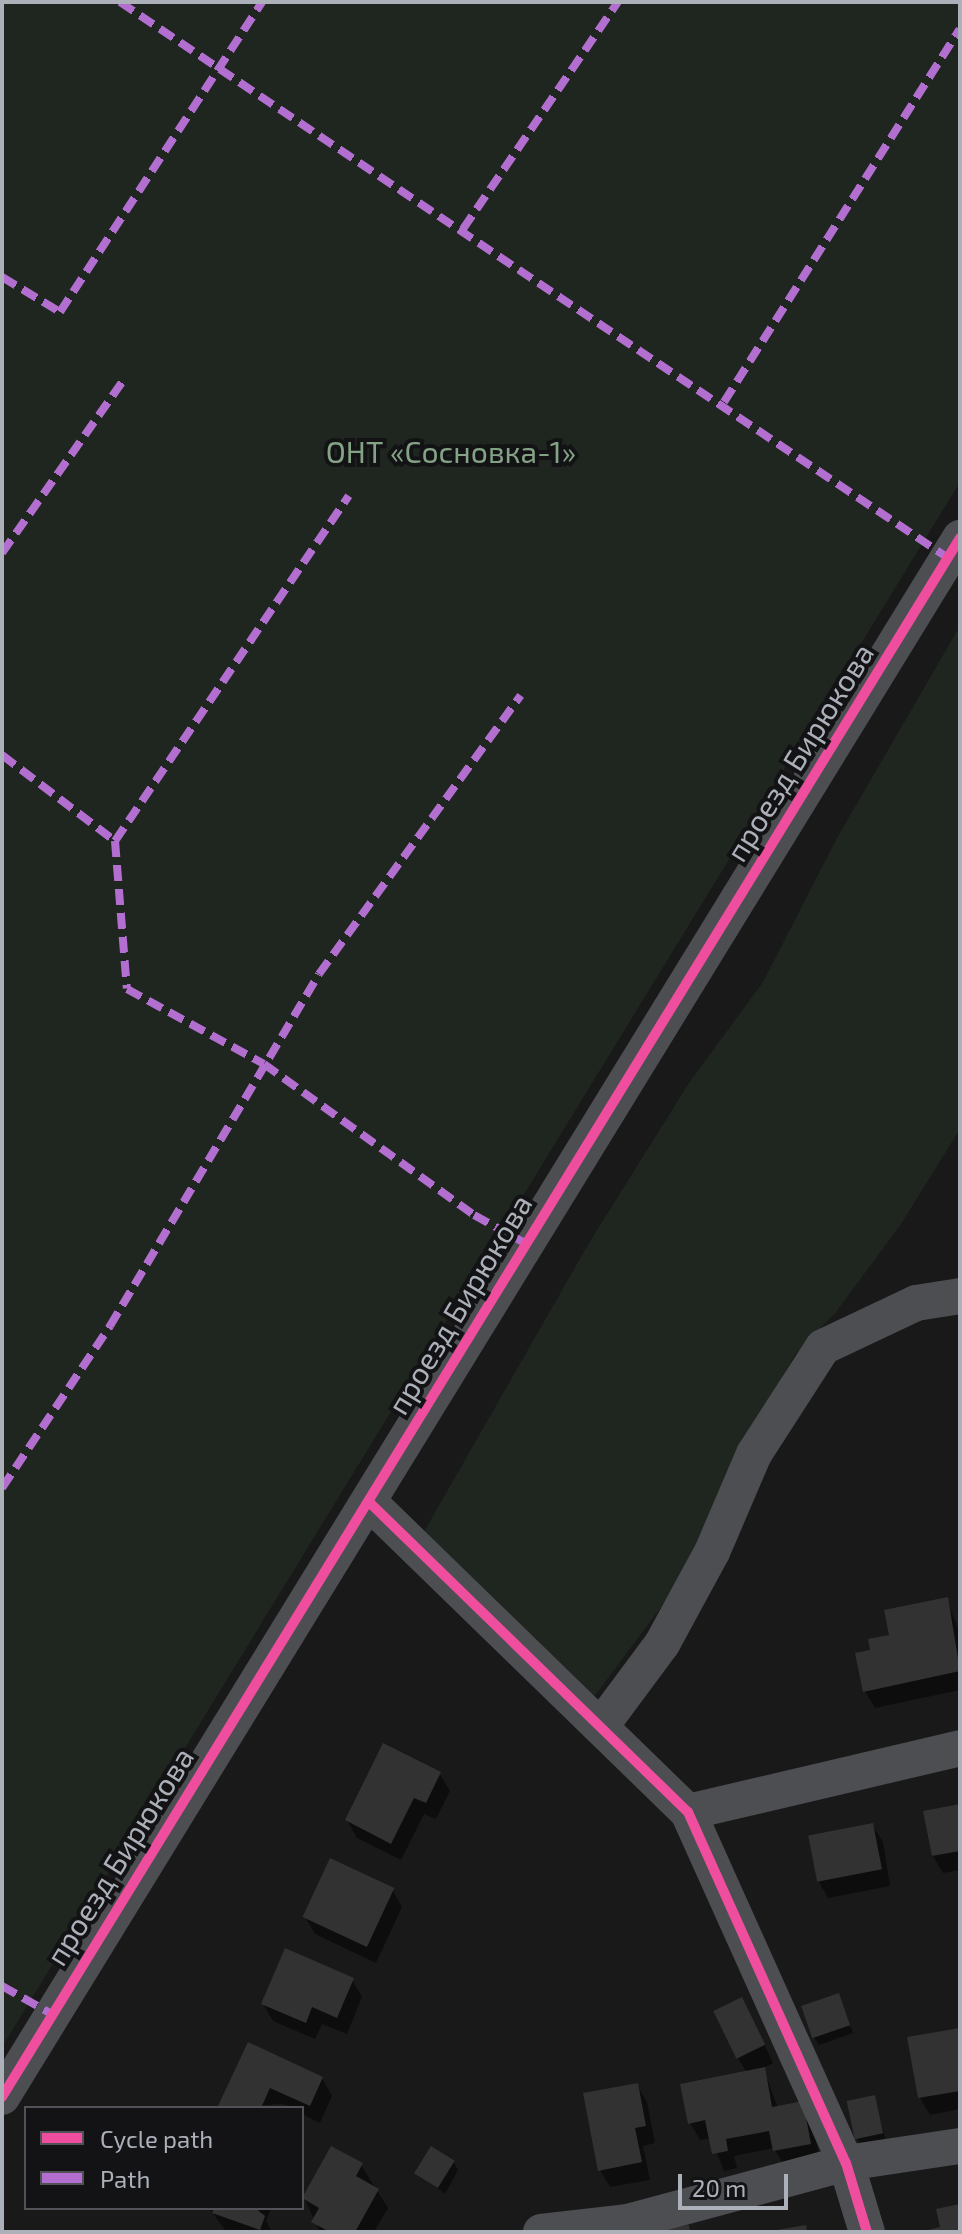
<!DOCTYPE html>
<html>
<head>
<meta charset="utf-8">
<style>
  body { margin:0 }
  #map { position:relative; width:962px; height:2234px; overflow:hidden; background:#191919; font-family:"Exo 2",sans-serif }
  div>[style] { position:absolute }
  .green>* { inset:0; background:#1f2620 }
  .shadow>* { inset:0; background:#0007 }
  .building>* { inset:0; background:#323233; transform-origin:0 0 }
  .minor>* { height:36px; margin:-18px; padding:0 18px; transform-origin:18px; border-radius:18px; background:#4d4e52 }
  .quiet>* { height:8px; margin-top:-4px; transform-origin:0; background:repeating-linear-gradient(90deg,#b36fd0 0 16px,transparent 0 24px) }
  .cycleway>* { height:10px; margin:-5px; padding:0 5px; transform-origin:5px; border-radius:5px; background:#ef4d9e }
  span { translate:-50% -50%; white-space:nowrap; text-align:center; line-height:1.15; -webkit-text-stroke:8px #131315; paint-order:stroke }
  .park-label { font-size:30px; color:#84a285 }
  .street-label { font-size:30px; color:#abb0b9 }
  .frame { position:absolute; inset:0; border:4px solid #abb0b9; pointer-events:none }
  .legend { position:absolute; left:24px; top:2106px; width:280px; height:104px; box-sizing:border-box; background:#131315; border:2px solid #505257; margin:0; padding:10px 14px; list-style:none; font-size:24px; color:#abb0b9 }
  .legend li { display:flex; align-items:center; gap:16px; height:40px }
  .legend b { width:40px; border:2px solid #505257 }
  .scale { position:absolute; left:678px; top:2174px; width:110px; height:36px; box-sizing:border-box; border:4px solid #abb0b9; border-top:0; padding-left:10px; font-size:24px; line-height:28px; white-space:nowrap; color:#abb0b9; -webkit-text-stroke:6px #131315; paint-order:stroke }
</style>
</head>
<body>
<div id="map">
  <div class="green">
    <div style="clip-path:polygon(2px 2px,960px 2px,960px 482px,2px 2047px)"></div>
    <div style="clip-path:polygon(960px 626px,960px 1129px,901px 1224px,836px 1312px,795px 1355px,732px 1464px,676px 1587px,588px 1705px,421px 1537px,589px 1243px,689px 1083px,763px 982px,837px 838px)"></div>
  </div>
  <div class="shadow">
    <div style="clip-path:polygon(946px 1599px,960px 1633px,960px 1690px,875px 1708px,865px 1691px,873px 1652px)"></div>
    <div style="clip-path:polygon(440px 1774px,450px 1791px,436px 1819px,424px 1814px,401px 1860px,357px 1838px,347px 1820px)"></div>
    <div style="clip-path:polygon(960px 1806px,960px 1870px,943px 1873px,933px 1856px)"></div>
    <div style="clip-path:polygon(872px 1825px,883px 1842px,890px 1886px,828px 1898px,818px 1880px)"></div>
    <div style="clip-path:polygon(392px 1889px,402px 1907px,376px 1963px,315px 1934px,305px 1917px)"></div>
    <div style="clip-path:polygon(352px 1980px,362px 1997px,347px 2034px,322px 2024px,315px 2039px,273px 2021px,263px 2004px)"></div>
    <div style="clip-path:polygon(838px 1995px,853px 2033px,819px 2045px,814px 2037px)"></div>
    <div style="clip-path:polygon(751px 2016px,773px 2063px,763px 2068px,778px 2108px,802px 2103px,812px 2121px,820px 2161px,785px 2168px,774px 2148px,734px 2156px,737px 2168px,724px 2171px,711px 2138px,700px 2140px,690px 2123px,747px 2073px,738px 2058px)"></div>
    <div style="clip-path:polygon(960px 2030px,960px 2109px,930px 2115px,920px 2098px)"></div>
    <div style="clip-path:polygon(249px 2044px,322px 2078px,332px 2096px,320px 2123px,302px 2114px,302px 2108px,280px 2104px,219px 2108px)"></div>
    <div style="clip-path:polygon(637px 2085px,647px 2102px,655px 2143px,643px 2146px,650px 2180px,610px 2187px,600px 2170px)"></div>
    <div style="clip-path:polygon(874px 2097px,886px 2142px,862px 2147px,857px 2138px)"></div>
    <div style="clip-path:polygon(454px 2162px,458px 2170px,445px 2194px,418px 2174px)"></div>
    <div style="clip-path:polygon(361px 2165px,388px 2208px,374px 2232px,320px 2232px,304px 2198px)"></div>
    <div style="clip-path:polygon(209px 2208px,271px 2208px,266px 2221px,272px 2232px,225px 2230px)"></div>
  </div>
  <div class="building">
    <div style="clip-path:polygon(948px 1597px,960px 1671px,863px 1692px,855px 1653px,870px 1650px,868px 1639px,889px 1635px,884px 1610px)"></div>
    <div style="clip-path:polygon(383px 1743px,441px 1772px,426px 1803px,414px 1798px,391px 1844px,345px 1820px)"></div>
    <div style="clip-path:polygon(960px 1804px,960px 1851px,932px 1856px,923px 1811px)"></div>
    <div style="left:873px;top:1823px;width:47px;height:66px;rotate:79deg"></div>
    <div style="left:330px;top:1858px;width:71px;height:65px;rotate:25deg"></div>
    <div style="clip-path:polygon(285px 1948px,354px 1978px,337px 2018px,312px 2007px,306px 2023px,261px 2004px)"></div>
    <div style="left:839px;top:1993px;width:34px;height:40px;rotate:71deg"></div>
    <div style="left:742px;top:1997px;width:53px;height:32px;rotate:64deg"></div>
    <div style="clip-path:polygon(960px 2028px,960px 2091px,918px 2098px,907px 2037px)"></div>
    <div style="clip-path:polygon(248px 2042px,323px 2077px,310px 2106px,270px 2088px,261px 2108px,217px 2108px)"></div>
    <div style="clip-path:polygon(765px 2067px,772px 2107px,803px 2101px,811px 2144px,773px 2151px,769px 2131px,726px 2139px,728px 2151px,712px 2154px,705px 2120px,688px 2124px,680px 2084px)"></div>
    <div style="clip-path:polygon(638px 2083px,646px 2126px,635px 2128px,642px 2162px,598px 2171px,583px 2093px)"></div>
    <div style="left:875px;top:2095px;width:39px;height:29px;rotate:78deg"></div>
    <div style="clip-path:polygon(331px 2146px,363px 2163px,356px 2176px,379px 2189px,355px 2232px,330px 2232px,311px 2222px,319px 2208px,302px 2198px)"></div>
    <div style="left:431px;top:2146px;width:28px;height:32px;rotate:32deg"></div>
    <div style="clip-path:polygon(960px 2204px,960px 2232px,921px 2232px,940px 2227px,936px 2209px)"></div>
    <div style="clip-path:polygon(214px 2208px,255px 2208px,265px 2216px,260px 2230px,212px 2213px)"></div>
    <div style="clip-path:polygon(689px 2225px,690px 2232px,667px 2232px,666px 2228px)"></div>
    <div style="clip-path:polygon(806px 2225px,807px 2232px,777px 2232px,777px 2230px)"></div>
  </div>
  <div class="minor">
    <div style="left:369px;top:1502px;width:445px;rotate:44.2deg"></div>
    <div style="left:688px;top:1812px;width:385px;rotate:65.8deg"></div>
    <div style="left:846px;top:2163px;width:72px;rotate:73.1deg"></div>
    <div style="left:601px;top:1726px;width:102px;rotate:-53.4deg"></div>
    <div style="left:662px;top:1644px;width:105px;rotate:-61.5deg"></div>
    <div style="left:712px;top:1552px;width:107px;rotate:-66.8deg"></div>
    <div style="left:754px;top:1454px;width:127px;rotate:-57.2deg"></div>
    <div style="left:823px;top:1347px;width:103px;rotate:-25.3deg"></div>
    <div style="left:916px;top:1303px;width:45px;rotate:-9deg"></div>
    <div style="left:688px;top:1812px;width:279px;rotate:-13.2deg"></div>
    <div style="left:2px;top:2097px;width:1830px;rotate:-58.43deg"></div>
    <div style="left:541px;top:2232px;width:88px;rotate:-6.6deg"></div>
    <div style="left:628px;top:2222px;width:226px;rotate:-15.1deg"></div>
    <div style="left:846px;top:2163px;width:115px;rotate:-8.5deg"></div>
  </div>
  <div class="quiet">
    <div style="left:120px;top:2px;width:997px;rotate:33.88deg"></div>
    <div style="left:463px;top:229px;width:275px;rotate:-55.7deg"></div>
    <div style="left:2px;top:277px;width:68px;rotate:31.1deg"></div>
    <div style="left:60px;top:312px;width:370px;rotate:-56.9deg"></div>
    <div style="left:724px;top:402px;width:441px;rotate:-57.7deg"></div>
    <div style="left:2px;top:553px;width:214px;rotate:-54.9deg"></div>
    <div style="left:2px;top:755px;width:142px;rotate:37.3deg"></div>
    <div style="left:115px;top:841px;width:148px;rotate:85.4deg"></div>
    <div style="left:127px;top:989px;width:156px;rotate:28.7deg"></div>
    <div style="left:264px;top:1064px;width:259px;rotate:35.7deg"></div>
    <div style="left:474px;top:1215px;width:56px;rotate:28.9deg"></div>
    <div style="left:115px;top:841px;width:417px;rotate:-55.9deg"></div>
    <div style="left:2px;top:1488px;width:195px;rotate:-56.3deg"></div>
    <div style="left:110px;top:1326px;width:409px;rotate:-59.3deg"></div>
    <div style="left:319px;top:974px;width:344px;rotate:-54.1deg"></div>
    <div style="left:2px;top:1986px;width:55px;rotate:29.4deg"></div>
  </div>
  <div class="cycleway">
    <div style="left:369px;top:1502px;width:445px;rotate:44.2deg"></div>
    <div style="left:688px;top:1812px;width:385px;rotate:65.8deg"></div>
    <div style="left:846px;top:2163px;width:72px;rotate:73.1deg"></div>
    <div style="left:2px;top:2097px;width:1830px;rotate:-58.43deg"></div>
  </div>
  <div class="park-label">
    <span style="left:451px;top:451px">ОНТ «Сосновка-1»</span>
  </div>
  <div class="street-label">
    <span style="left:799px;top:752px;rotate:-58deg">проезд Бирюкова</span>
    <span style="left:459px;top:1304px;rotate:-59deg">проезд Бирюкова</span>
    <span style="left:119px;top:1856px;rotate:-58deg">проезд Бирюкова</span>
  </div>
  <div class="frame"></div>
  <ul class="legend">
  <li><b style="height:10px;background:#ef4d9e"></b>Cycle path</li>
  <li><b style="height:10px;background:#b36fd0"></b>Path</li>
  </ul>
  <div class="scale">20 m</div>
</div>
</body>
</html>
